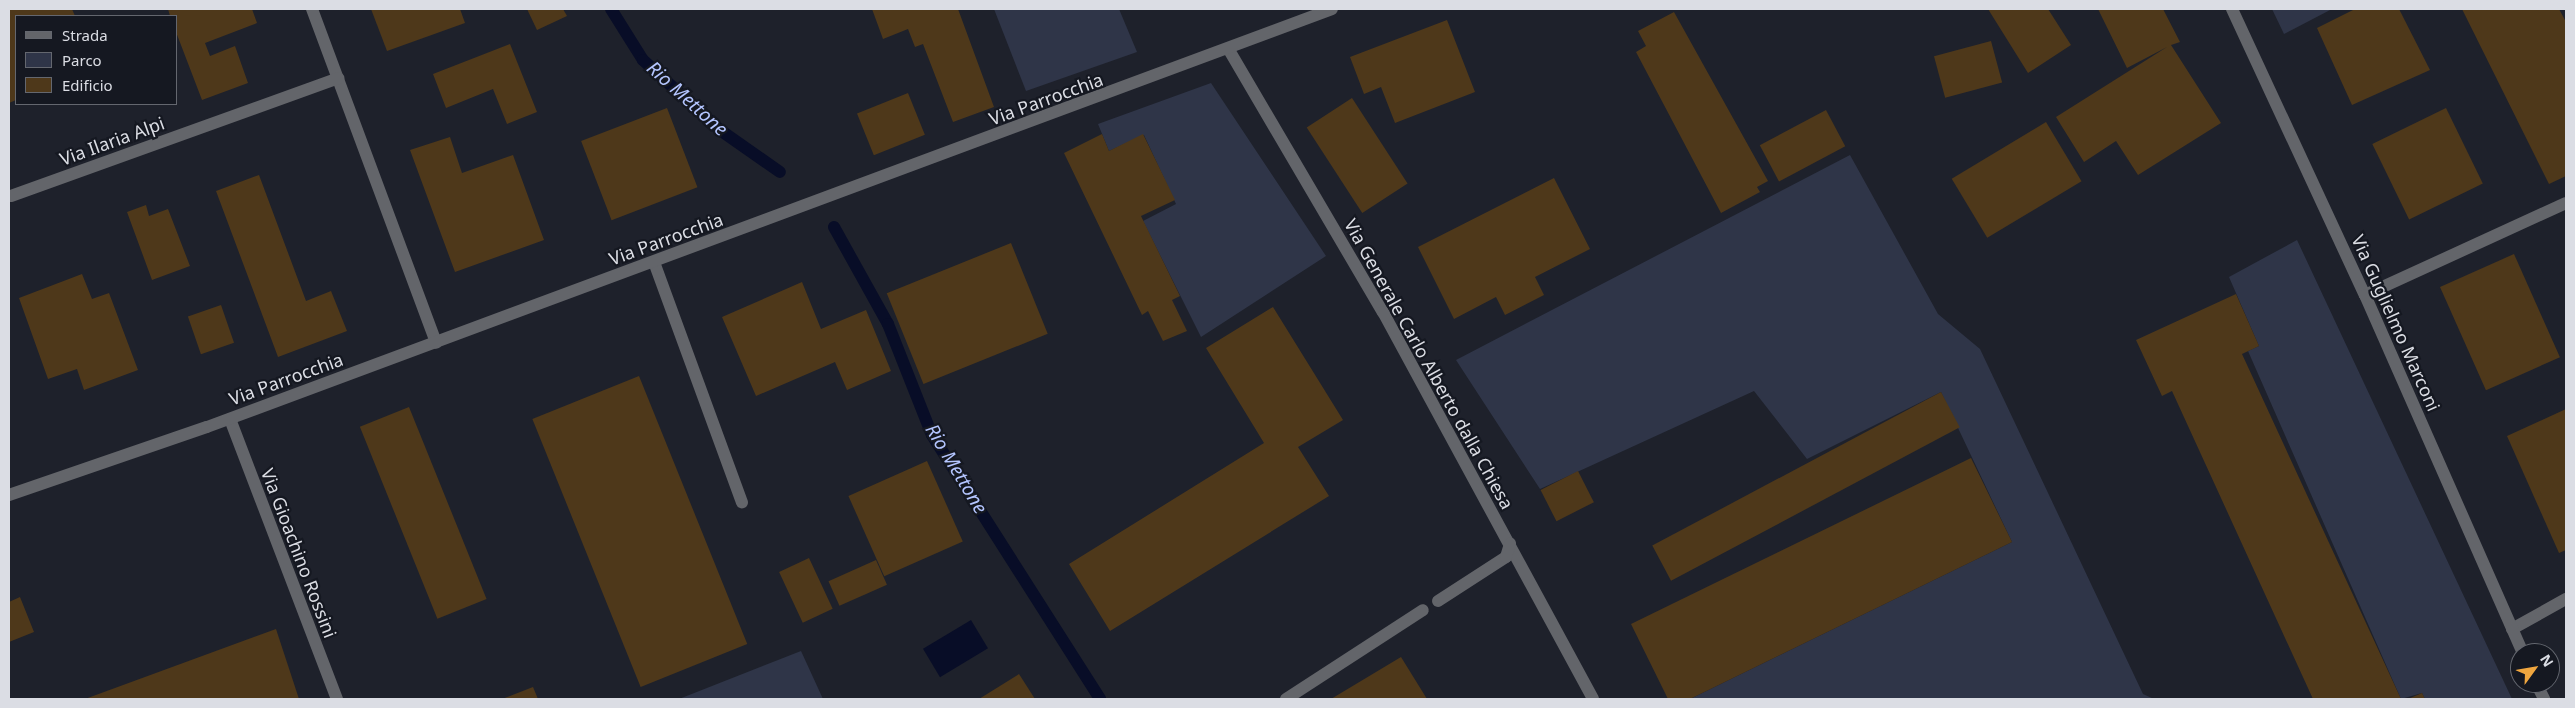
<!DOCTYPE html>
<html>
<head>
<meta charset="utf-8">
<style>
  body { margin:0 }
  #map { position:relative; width:2575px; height:708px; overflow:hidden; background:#1e212b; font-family:"Noto Sans",sans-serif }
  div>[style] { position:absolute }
  .green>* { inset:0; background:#2f3548 }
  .water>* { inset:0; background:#080d27; transform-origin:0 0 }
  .stream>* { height:12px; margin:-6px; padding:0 6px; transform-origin:6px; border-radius:6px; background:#080d27 }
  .building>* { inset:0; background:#4e381a; transform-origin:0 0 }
  .service>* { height:12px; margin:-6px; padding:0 6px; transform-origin:6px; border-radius:6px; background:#63656a }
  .minor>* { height:12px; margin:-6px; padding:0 6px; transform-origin:6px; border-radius:6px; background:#63656a }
  .tertiary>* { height:12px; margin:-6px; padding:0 6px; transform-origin:6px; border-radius:6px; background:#63656a }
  span { translate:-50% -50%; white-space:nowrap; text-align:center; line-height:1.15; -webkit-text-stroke:4.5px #151821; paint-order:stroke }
  .street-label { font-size:18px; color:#dbdde4 }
  .water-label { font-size:19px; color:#b4c5ff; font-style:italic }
  .frame { position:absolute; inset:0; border:10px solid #dbdde4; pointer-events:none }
  .legend { position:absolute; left:15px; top:15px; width:162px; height:90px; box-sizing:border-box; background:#151821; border:1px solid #64676f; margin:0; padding:6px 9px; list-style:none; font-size:15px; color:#dbdde4 }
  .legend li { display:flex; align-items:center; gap:10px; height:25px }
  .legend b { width:25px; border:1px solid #64676f }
  .north { position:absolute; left:2510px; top:643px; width:50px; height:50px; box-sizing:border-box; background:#151821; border:1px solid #64676f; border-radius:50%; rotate:58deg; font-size:14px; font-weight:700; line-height:20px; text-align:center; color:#dbdde4 }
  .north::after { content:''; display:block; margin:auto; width:18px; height:22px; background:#f0a63f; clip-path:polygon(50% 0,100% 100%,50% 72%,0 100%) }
</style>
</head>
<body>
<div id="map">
  <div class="green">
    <div style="clip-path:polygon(994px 9px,1119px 9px,1137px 52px,1026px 91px)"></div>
    <div style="clip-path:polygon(2272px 9px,2332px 9px,2284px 34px)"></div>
    <div style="clip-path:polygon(1211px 83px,1326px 256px,1201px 337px,1143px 221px,1176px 204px,1144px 135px,1109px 151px,1098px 124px)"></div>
    <div style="clip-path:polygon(1850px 155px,1938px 314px,1980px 349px,2143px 694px,2154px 699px,1690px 699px,2012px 542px,1941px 392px,1807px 459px,1754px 391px,1540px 489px,1456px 360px)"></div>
    <div style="clip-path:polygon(2297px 240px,2512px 699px,2425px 699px,2422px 693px,2401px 699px,2248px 351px,2259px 346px,2229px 277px)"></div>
    <div style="clip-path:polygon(801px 651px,823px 699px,679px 699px)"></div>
  </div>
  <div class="water">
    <div style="left:971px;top:620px;width:33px;height:56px;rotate:59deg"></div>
  </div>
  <div class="stream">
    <div style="left:611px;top:9px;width:60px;rotate:57.9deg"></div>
    <div style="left:643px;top:60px;width:104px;rotate:42.3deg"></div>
    <div style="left:720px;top:130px;width:73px;rotate:35deg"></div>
    <div style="left:834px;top:227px;width:111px;rotate:60.9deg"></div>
    <div style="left:888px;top:324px;width:119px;rotate:68.4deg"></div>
    <div style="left:932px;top:435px;width:313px;rotate:57.5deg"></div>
  </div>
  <div class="building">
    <div style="clip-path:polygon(9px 9px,72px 9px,75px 16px,16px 16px,16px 100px,9px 103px)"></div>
    <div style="clip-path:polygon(168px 9px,252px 9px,257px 23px,205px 43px,210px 56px,235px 46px,248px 83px,202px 100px,176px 32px,176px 16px,170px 16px)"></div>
    <div style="clip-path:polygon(371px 9px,460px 9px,465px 23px,387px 51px)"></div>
    <div style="clip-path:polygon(527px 9px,563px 9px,567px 16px,537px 30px)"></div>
    <div style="clip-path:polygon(872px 9px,958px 9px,994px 107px,953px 122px,923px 44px,915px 47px,908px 29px,883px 39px)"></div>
    <div style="clip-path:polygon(1988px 9px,2048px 9px,2071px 45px,2028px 73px)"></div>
    <div style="clip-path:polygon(2098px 9px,2163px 9px,2180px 42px,2171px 45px,2221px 123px,2138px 175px,2116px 141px,2084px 162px,2056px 117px,2167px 47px,2127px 68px)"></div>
    <div style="clip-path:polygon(2355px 9px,2399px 9px,2430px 70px,2352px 105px,2317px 28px)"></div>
    <div style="clip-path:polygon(2462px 9px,2559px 9px,2566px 22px,2566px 176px,2549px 184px)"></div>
    <div style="clip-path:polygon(1674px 12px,1768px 181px,1757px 187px,1760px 192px,1721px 213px,1636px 52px,1646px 46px,1638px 31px)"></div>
    <div style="clip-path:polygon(1447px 20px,1475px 92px,1395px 123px,1381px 87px,1364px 94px,1350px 57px)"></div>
    <div style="left:1991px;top:41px;width:43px;height:59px;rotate:75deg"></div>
    <div style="clip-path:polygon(510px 44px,537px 112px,507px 124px,493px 89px,446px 108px,433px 74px)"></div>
    <div style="left:908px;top:93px;width:45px;height:55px;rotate:68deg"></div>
    <div style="left:1352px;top:98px;width:102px;height:54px;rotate:57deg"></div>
    <div style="left:667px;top:108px;width:85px;height:92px;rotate:69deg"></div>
    <div style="left:2446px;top:108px;width:84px;height:82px;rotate:64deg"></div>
    <div style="left:1826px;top:110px;width:41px;height:75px;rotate:62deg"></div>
    <div style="left:2046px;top:122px;width:69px;height:110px;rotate:59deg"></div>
    <div style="clip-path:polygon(1102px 134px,1109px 151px,1143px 134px,1175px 200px,1141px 216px,1180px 296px,1172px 300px,1187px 331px,1163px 341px,1148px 311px,1142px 315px,1064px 153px)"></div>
    <div style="clip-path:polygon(450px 137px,462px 173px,513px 155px,544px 240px,455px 272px,410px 150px)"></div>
    <div style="clip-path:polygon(259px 175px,306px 301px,331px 291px,347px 331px,278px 357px,216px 191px)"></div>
    <div style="clip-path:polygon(1554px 178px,1590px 249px,1535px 277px,1544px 295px,1505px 315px,1496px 297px,1454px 319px,1418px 247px)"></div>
    <div style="clip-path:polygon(146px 205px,149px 216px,168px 209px,190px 266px,152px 280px,127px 212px)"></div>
    <div style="left:1011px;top:243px;width:98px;height:134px;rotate:68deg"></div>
    <div style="left:2514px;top:254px;width:113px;height:81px;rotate:66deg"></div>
    <div style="clip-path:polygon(82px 274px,92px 299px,109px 293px,138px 370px,84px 390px,77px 369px,48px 379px,19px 298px)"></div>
    <div style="clip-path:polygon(802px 282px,821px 329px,866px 310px,891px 371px,847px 390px,835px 362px,756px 396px,722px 317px)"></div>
    <div style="clip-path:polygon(2236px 294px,2259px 346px,2242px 354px,2401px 699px,2313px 699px,2172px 391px,2162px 396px,2136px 340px)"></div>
    <div style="left:221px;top:305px;width:40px;height:35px;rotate:71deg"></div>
    <div style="clip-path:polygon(1273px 307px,1343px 420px,1298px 447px,1329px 496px,1110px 631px,1069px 564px,1264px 443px,1206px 348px)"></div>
    <div style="left:639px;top:376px;width:289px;height:115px;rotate:68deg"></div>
    <div style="left:1941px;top:392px;width:40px;height:327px;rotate:62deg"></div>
    <div style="left:409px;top:407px;width:207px;height:53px;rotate:68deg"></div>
    <div style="clip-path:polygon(2566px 409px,2566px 550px,2559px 553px,2507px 436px)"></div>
    <div style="clip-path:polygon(1971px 458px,2012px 542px,1690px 699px,1668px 699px,1631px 624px)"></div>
    <div style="left:927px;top:461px;width:88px;height:86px;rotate:66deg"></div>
    <div style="left:1578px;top:471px;width:35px;height:42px;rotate:63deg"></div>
    <div style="left:809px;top:558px;width:56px;height:33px;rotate:65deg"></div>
    <div style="left:876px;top:560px;width:27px;height:52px;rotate:66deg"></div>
    <div style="clip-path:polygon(20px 597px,34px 632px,9px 642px,9px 602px)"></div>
    <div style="clip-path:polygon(276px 629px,299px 699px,85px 699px)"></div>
    <div style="clip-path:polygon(1401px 657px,1427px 699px,1331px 699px)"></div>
    <div style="clip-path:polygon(1019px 674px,1035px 699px,979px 699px)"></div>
    <div style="clip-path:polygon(533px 687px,538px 699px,502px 699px)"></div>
    <div style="clip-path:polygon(2422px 693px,2425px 699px,2408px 699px)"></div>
  </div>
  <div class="service">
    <div style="left:654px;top:262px;width:256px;rotate:69.9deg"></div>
    <div style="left:2365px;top:295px;width:221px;rotate:-24.6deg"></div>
    <div style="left:2512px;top:629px;width:62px;rotate:-29.1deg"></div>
    <div style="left:1286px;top:699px;width:163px;rotate:-33deg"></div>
  </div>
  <div class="minor">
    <div style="left:312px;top:9px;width:356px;rotate:69.6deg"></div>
    <div style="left:2232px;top:9px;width:315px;rotate:65.1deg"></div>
    <div style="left:2365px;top:295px;width:391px;rotate:66.2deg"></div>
    <div style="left:1229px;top:50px;width:304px;rotate:59.6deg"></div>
    <div style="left:1383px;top:312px;width:440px;rotate:61.5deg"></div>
    <div style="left:11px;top:196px;width:348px;rotate:-19.8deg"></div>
    <div style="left:230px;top:419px;width:300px;rotate:69.1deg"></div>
    <div style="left:1438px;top:601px;width:81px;rotate:-32.9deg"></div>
    <div style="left:1506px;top:557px;width:14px;rotate:-73deg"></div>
    <div style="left:2536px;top:683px;width:18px;rotate:63deg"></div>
  </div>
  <div class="tertiary">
    <div style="left:9px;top:495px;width:209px;rotate:-19deg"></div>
    <div style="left:207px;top:427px;width:1200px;rotate:-20.38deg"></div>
  </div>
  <div class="street-label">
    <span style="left:1046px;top:99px;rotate:-20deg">Via Parrocchia</span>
    <span style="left:112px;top:141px;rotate:-20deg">Via Ilaria Alpi</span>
    <span style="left:666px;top:239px;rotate:-20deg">Via Parrocchia</span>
    <span style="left:2396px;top:323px;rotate:66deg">Via Guglielmo Marconi</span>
    <span style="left:1429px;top:364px;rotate:61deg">Via Generale Carlo Alberto dalla Chiesa</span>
    <span style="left:286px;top:379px;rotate:-20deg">Via Parrocchia</span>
    <span style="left:299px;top:553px;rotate:69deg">Via Gioachino Rossini</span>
  </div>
  <div class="water-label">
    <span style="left:687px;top:99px;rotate:42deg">Rio Mettone</span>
    <span style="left:956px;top:469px;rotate:59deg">Rio Mettone</span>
  </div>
  <div class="frame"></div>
  <ul class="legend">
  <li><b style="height:6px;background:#63656a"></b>Strada</li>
  <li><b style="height:14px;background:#2f3548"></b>Parco</li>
  <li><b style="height:14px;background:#4e381a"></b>Edificio</li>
  </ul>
  <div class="north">N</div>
</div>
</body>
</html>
